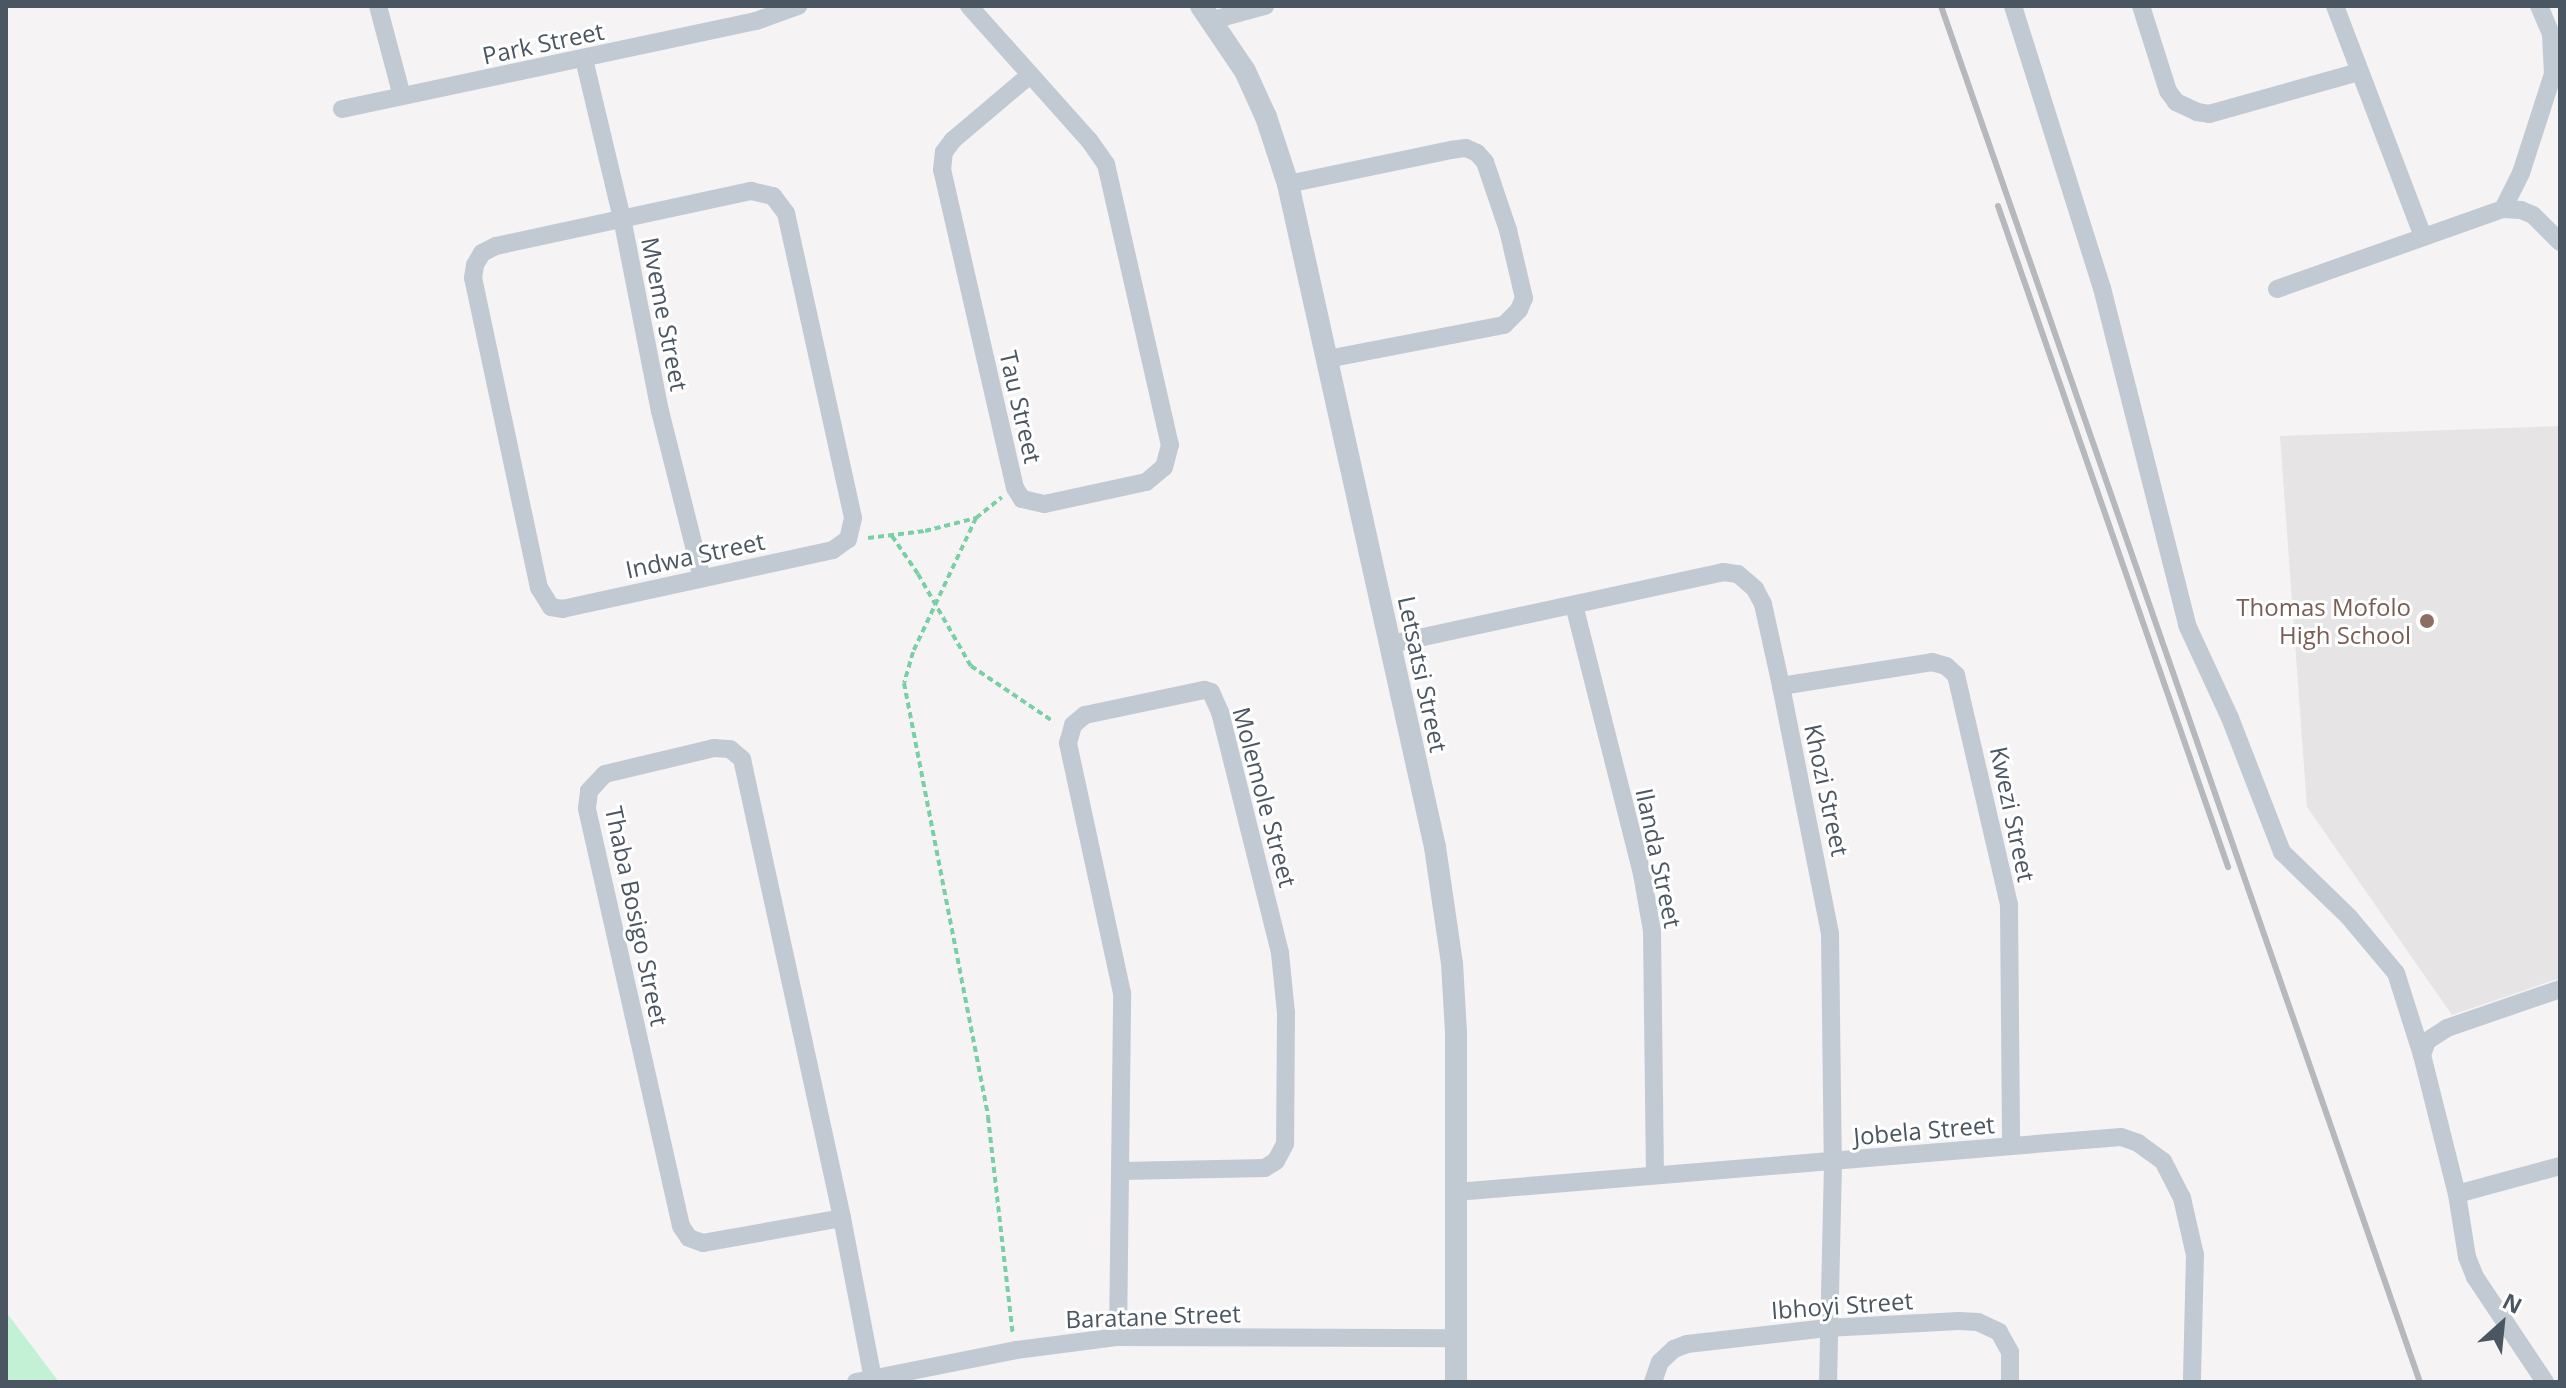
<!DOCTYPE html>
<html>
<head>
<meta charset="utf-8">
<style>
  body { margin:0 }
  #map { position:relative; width:2566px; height:1388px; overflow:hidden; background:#f5f3f3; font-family:"Open Sans",sans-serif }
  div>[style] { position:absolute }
  .education>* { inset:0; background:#e6e4e5 }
  .green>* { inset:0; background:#c3f1d5 }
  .path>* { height:4px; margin-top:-2px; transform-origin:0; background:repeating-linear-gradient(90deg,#7ad0a6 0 6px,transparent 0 10px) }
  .minor>* { height:18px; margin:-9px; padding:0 9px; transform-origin:9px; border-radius:9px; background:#c1cad2 }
  .tertiary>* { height:22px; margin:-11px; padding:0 11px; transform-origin:11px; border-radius:11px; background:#c1cad2 }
  .rail>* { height:6px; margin:-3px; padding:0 3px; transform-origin:3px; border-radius:3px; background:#b5b8bd }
  .dots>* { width:22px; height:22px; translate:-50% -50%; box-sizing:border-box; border:4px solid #fff; border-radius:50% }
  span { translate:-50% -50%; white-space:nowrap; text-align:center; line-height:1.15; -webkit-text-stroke:6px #fff; paint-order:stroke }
  .street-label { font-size:24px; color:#4a5661 }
  .education-label { font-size:24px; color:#785e54 }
  .right { translate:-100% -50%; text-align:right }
  .frame { position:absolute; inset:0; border:8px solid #4a5661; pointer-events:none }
  .north { position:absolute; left:2462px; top:1284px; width:80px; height:80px; -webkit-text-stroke:6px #fff; paint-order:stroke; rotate:27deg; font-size:22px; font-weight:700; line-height:32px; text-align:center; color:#4a5661 }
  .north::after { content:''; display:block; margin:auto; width:28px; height:36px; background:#4a5661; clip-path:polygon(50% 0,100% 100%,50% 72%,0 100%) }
</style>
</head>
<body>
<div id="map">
  <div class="education">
    <div style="clip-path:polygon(2560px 426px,2560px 978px,2452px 1015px,2307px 807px,2280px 436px)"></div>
  </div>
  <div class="green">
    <div style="clip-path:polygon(6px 1312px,59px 1382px,6px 1382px)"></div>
  </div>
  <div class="path">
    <div style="left:976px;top:518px;width:148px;rotate:115.2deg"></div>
    <div style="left:913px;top:652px;width:32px;rotate:106deg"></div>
    <div style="left:904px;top:683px;width:442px;rotate:79deg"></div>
    <div style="left:988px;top:1117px;width:219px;rotate:83.5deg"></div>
    <div style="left:892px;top:536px;width:46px;rotate:55.6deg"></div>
    <div style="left:918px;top:574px;width:106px;rotate:60.1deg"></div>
    <div style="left:971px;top:666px;width:100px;rotate:34deg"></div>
    <div style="left:868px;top:538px;width:57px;rotate:-7deg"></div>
    <div style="left:925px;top:531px;width:53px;rotate:-14.3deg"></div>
    <div style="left:976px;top:518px;width:33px;rotate:-39deg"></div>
  </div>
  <div class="minor">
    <div style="left:378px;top:6px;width:93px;rotate:75.1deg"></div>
    <div style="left:969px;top:6px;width:180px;rotate:48.2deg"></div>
    <div style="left:1089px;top:140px;width:29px;rotate:55deg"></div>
    <div style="left:1106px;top:164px;width:288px;rotate:77.2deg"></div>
    <div style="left:1170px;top:445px;width:23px;rotate:105deg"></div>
    <div style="left:1164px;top:467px;width:23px;rotate:140deg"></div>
    <div style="left:1146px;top:482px;width:104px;rotate:167.8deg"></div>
    <div style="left:1044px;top:504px;width:23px;rotate:-167deg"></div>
    <div style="left:1022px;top:499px;width:13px;rotate:-122deg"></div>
    <div style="left:1015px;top:488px;width:326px;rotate:-102.9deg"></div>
    <div style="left:942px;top:170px;width:18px;rotate:-84deg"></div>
    <div style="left:944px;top:152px;width:15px;rotate:-53deg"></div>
    <div style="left:953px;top:140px;width:101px;rotate:-40.2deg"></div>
    <div style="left:2013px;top:6px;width:296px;rotate:72.5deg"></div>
    <div style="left:2102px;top:288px;width:348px;rotate:75.8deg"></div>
    <div style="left:2187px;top:625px;width:102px;rotate:65.2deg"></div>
    <div style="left:2230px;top:718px;width:144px;rotate:68.8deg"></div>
    <div style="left:2282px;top:852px;width:93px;rotate:44.1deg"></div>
    <div style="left:2349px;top:917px;width:73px;rotate:50deg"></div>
    <div style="left:2396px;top:973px;width:86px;rotate:72.4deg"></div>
    <div style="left:2422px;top:1055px;width:143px;rotate:75.9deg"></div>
    <div style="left:2457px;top:1194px;width:64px;rotate:81deg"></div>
    <div style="left:2467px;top:1257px;width:22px;rotate:68deg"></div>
    <div style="left:2475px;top:1277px;width:126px;rotate:56.3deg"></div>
    <div style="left:2141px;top:6px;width:89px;rotate:72.4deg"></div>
    <div style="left:2168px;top:91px;width:14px;rotate:54deg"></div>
    <div style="left:2176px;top:102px;width:23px;rotate:25deg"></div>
    <div style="left:2197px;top:112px;width:12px;rotate:9deg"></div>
    <div style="left:2209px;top:114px;width:155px;rotate:-15.7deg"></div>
    <div style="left:2335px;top:6px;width:247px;rotate:69.1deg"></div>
    <div style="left:1213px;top:20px;width:54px;rotate:-15.1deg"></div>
    <div style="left:584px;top:59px;width:163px;rotate:76.6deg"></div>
    <div style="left:622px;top:218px;width:197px;rotate:78.9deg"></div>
    <div style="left:660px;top:411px;width:172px;rotate:75.9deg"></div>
    <div style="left:342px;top:109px;width:423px;rotate:-12deg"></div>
    <div style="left:756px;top:21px;width:45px;rotate:-19.7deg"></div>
    <div style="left:1288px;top:184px;width:167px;rotate:-11.8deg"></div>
    <div style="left:1451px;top:150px;width:15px;rotate:-8deg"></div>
    <div style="left:1466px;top:148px;width:12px;rotate:24deg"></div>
    <div style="left:1477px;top:153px;width:12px;rotate:48deg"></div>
    <div style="left:1485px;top:162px;width:72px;rotate:71.3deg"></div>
    <div style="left:1508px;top:230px;width:70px;rotate:76.8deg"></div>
    <div style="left:1524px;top:298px;width:13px;rotate:113deg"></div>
    <div style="left:1519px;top:310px;width:21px;rotate:135deg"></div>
    <div style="left:1504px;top:325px;width:180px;rotate:169.1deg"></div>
    <div style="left:751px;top:191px;width:23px;rotate:13deg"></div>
    <div style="left:773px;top:196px;width:21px;rotate:53deg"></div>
    <div style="left:786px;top:213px;width:312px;rotate:77.6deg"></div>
    <div style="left:853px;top:518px;width:22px;rotate:103deg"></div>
    <div style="left:848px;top:539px;width:19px;rotate:144deg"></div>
    <div style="left:833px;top:550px;width:276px;rotate:167.7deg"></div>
    <div style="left:563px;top:609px;width:12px;rotate:-171deg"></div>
    <div style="left:551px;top:607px;width:22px;rotate:-122deg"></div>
    <div style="left:539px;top:588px;width:317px;rotate:-102deg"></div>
    <div style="left:473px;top:278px;width:13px;rotate:-81deg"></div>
    <div style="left:475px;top:265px;width:14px;rotate:-60deg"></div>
    <div style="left:482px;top:253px;width:16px;rotate:-27deg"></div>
    <div style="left:496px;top:246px;width:261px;rotate:-12.2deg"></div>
    <div style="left:2503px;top:209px;width:40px;rotate:-63.4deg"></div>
    <div style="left:2521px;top:173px;width:104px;rotate:-72.1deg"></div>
    <div style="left:2553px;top:74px;width:40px;rotate:-92.9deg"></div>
    <div style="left:2551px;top:34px;width:30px;rotate:-113deg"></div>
    <div style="left:2277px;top:289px;width:240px;rotate:-19.5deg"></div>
    <div style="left:2503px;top:209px;width:18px;rotate:3deg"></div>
    <div style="left:2521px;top:210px;width:13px;rotate:23deg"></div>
    <div style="left:2533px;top:215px;width:38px;rotate:45deg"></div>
    <div style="left:1574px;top:605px;width:277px;rotate:75.8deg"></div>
    <div style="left:1642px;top:874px;width:58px;rotate:80deg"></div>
    <div style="left:1652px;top:931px;width:243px;rotate:89.3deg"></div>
    <div style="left:1391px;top:644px;width:340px;rotate:-12.2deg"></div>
    <div style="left:1723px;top:572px;width:15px;rotate:8deg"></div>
    <div style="left:1738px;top:574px;width:23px;rotate:41deg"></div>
    <div style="left:1755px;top:589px;width:17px;rotate:62deg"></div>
    <div style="left:1763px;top:604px;width:84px;rotate:77.6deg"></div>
    <div style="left:1781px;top:686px;width:252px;rotate:78.8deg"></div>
    <div style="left:1830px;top:933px;width:230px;rotate:89.3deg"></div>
    <div style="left:1833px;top:1163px;width:219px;rotate:91.3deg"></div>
    <div style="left:1781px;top:686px;width:153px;rotate:-9deg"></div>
    <div style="left:1932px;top:662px;width:15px;rotate:16deg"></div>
    <div style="left:1946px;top:666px;width:13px;rotate:42deg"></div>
    <div style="left:1956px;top:675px;width:236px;rotate:77deg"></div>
    <div style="left:2009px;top:905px;width:241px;rotate:89.5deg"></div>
    <div style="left:2422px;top:1055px;width:15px;rotate:-70deg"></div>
    <div style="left:2427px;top:1041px;width:24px;rotate:-33deg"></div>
    <div style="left:2447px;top:1028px;width:120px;rotate:-19deg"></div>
    <div style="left:1456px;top:1192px;width:667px;rotate:-4.73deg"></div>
    <div style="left:2121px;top:1137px;width:18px;rotate:19deg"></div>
    <div style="left:2138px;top:1143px;width:31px;rotate:36deg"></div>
    <div style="left:2163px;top:1161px;width:42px;rotate:62.8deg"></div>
    <div style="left:2182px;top:1198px;width:58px;rotate:77.2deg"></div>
    <div style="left:2195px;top:1255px;width:127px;rotate:91.4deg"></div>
    <div style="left:2457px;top:1194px;width:107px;rotate:-15.2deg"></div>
    <div style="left:842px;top:1218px;width:141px;rotate:169.8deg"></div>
    <div style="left:703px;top:1243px;width:15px;rotate:-160deg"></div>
    <div style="left:689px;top:1238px;width:14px;rotate:-124deg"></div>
    <div style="left:681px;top:1226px;width:428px;rotate:-102.7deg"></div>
    <div style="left:587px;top:808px;width:17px;rotate:-83deg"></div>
    <div style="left:589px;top:791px;width:23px;rotate:-47deg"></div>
    <div style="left:605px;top:774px;width:112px;rotate:-13.4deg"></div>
    <div style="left:714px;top:748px;width:16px;rotate:4deg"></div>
    <div style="left:730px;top:749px;width:16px;rotate:40deg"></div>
    <div style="left:742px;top:759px;width:470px;rotate:77.7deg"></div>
    <div style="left:842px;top:1218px;width:164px;rotate:79.1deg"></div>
    <div style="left:1118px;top:1337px;width:344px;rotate:-89.3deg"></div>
    <div style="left:1122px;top:993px;width:256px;rotate:-102.2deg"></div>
    <div style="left:1068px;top:743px;width:19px;rotate:-74deg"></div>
    <div style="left:1073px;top:725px;width:16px;rotate:-40deg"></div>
    <div style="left:1085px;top:715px;width:122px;rotate:-11.9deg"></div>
    <div style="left:1204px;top:690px;width:7px;rotate:16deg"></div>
    <div style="left:1211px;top:692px;width:22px;rotate:66deg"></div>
    <div style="left:1220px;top:712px;width:248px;rotate:76deg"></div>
    <div style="left:1280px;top:953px;width:60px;rotate:84.3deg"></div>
    <div style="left:1286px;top:1013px;width:131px;rotate:90.4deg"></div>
    <div style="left:1285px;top:1144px;width:19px;rotate:118deg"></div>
    <div style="left:1276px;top:1161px;width:13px;rotate:148deg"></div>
    <div style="left:1265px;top:1168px;width:142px;rotate:178.8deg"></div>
    <div style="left:856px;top:1382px;width:163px;rotate:-11.3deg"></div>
    <div style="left:1016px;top:1350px;width:103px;rotate:-7.3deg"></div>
    <div style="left:1118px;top:1337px;width:338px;rotate:0.2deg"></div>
    <div style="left:1653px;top:1382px;width:21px;rotate:-71deg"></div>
    <div style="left:1660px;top:1362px;width:19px;rotate:-43deg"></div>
    <div style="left:1674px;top:1349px;width:14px;rotate:-21deg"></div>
    <div style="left:1687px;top:1344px;width:141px;rotate:-6.5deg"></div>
    <div style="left:1827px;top:1328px;width:132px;rotate:-3deg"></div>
    <div style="left:1959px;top:1321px;width:19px;rotate:3deg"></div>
    <div style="left:1978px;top:1322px;width:23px;rotate:25deg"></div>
    <div style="left:1999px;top:1332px;width:23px;rotate:61deg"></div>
    <div style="left:2010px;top:1352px;width:30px;rotate:90deg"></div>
  </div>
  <div class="tertiary">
    <div style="left:1201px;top:6px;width:78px;rotate:55.9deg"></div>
    <div style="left:1245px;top:71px;width:51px;rotate:65.5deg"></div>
    <div style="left:1266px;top:117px;width:71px;rotate:71.8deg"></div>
    <div style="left:1288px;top:184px;width:679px;rotate:77.5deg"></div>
    <div style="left:1435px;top:847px;width:117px;rotate:81.7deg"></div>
    <div style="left:1452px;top:963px;width:70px;rotate:86.7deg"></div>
    <div style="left:1456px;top:1033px;width:349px;rotate:90deg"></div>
  </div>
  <div class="rail">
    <div style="left:1941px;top:6px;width:1457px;rotate:70.81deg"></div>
    <div style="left:1998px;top:206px;width:700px;rotate:70.81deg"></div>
  </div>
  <div class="dots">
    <div style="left:2427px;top:621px;background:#8d6e63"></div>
  </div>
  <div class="street-label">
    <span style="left:543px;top:43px;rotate:-12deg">Park Street</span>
    <span style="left:665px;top:314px;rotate:79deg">Mveme Street</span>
    <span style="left:1021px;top:407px;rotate:77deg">Tau Street</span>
    <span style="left:695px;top:555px;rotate:-12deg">Indwa Street</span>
    <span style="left:1423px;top:674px;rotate:78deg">Letsatsi Street</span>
    <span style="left:1827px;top:790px;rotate:78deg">Khozi Street</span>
    <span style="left:1265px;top:797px;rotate:75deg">Molemole Street</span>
    <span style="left:2013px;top:814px;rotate:78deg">Kwezi Street</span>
    <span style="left:1659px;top:858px;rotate:78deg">Ilanda Street</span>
    <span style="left:637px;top:916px;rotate:78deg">Thaba Bosigo Street</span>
    <span style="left:1924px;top:1130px;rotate:-5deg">Jobela Street</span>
    <span style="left:1842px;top:1305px;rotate:-4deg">Ibhoyi Street</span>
    <span style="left:1153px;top:1316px;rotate:-2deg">Baratane Street</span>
  </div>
  <div class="education-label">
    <span class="right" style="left:2411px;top:621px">Thomas Mofolo<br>High School</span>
  </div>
  <div class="frame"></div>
  <div class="north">N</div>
</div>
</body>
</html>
